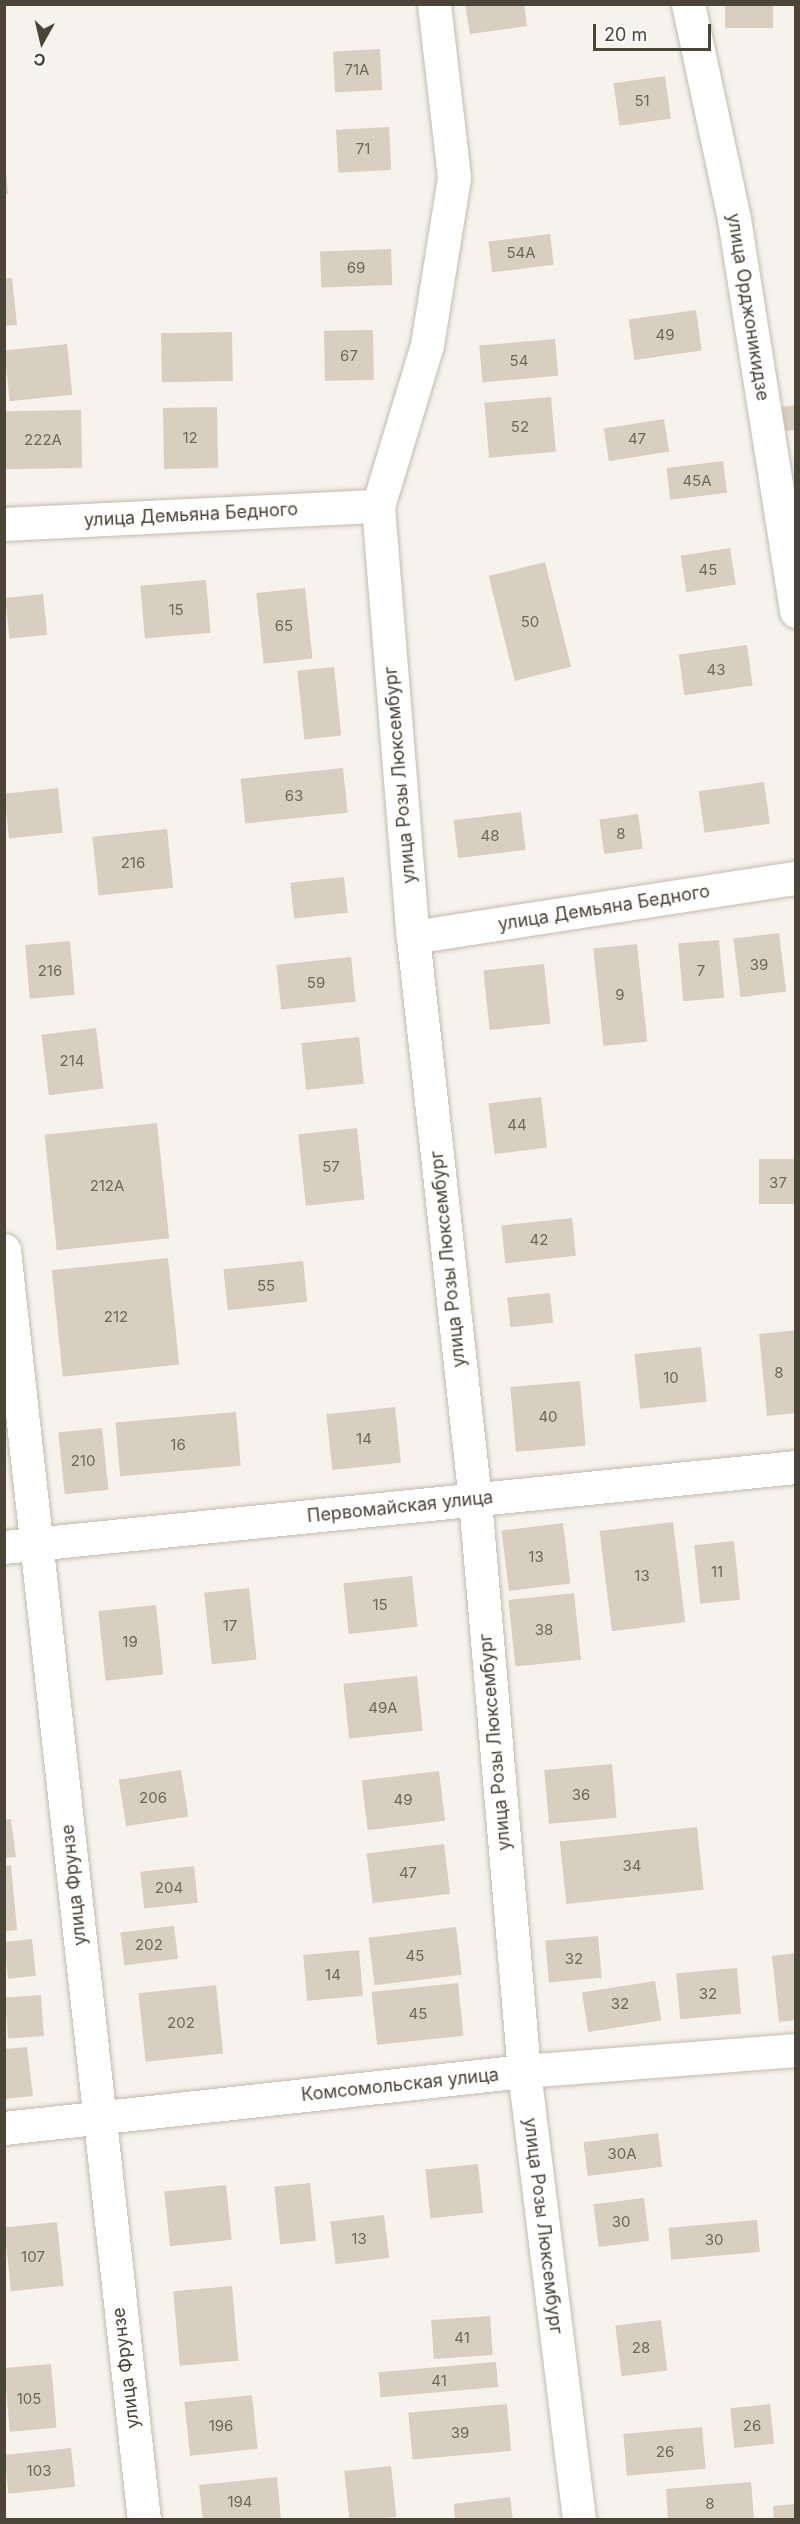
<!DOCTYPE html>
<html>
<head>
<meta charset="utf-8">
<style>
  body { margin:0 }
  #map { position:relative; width:800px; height:2524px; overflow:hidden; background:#f6f3ec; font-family:Inter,sans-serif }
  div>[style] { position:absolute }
  .building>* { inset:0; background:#d8cfc1; transform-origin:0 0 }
  .roads { filter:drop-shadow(0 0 2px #c2bbae) drop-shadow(0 0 2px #c2bbae) }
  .minor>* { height:33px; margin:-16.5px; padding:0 16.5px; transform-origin:16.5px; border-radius:16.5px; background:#fff }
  span { translate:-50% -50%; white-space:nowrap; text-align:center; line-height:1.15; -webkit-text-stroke:4.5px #fff; paint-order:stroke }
  .number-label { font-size:15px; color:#6e675b }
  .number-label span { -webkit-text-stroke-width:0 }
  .street-label { font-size:18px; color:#4b4439 }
  .frame { position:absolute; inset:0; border:6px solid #4b4439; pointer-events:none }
  .north { position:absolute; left:12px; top:12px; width:60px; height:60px; -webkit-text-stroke:4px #fff; paint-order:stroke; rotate:188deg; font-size:16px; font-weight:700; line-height:24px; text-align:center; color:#4b4439 }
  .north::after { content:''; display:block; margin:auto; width:21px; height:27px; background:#4b4439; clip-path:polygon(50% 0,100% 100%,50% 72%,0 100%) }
  .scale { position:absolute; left:593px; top:24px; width:118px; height:27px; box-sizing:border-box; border:3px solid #4b4439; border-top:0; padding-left:8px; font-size:18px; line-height:21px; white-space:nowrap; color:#4b4439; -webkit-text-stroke:4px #fff; paint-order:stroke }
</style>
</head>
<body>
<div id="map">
  <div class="building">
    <div style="clip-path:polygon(465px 4px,524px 4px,527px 26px,470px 34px)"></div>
    <div style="left:725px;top:4px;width:48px;height:24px"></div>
    <div style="left:380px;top:49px;width:41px;height:47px;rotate:87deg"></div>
    <div style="left:665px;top:76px;width:43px;height:52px;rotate:82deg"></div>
    <div style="left:389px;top:127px;width:43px;height:53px;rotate:87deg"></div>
    <div style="clip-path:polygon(4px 146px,8px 194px,4px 194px)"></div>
    <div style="left:550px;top:234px;width:31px;height:62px;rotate:83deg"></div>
    <div style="left:391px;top:249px;width:36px;height:71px;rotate:88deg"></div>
    <div style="clip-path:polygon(12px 278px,17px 325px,4px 326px,4px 279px)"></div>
    <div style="left:696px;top:310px;width:41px;height:68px;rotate:82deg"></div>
    <div style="left:373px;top:330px;width:50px;height:49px;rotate:89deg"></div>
    <div style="left:232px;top:332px;width:49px;height:71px;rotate:89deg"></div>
    <div style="left:555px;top:339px;width:37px;height:76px;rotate:85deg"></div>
    <div style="left:67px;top:344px;width:51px;height:63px;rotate:84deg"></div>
    <div style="left:551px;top:397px;width:55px;height:67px;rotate:85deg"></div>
    <div style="clip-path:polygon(796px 405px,796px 430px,785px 431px,782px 407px)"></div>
    <div style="left:217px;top:407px;width:61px;height:54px;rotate:89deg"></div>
    <div style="left:81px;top:410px;width:58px;height:77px;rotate:89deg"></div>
    <div style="left:664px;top:419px;width:33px;height:61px;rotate:81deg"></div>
    <div style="left:723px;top:461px;width:32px;height:57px;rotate:83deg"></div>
    <div style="left:730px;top:548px;width:37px;height:50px;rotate:81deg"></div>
    <div style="left:545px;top:562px;width:108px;height:58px;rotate:76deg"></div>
    <div style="left:206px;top:580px;width:53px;height:66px;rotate:85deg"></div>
    <div style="left:305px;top:588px;width:71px;height:49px;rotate:84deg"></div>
    <div style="left:43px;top:594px;width:41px;height:38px;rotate:84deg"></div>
    <div style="left:747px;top:645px;width:41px;height:69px;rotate:82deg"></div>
    <div style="left:334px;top:667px;width:69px;height:37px;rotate:84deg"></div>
    <div style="left:343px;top:768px;width:45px;height:103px;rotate:84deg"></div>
    <div style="left:764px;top:782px;width:42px;height:66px;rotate:82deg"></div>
    <div style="left:58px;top:788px;width:45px;height:54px;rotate:84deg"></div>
    <div style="left:521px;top:812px;width:38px;height:68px;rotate:83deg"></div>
    <div style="left:638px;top:814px;width:35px;height:39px;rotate:82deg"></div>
    <div style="left:167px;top:829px;width:59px;height:75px;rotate:84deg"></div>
    <div style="left:344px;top:877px;width:36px;height:54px;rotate:84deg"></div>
    <div style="left:779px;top:933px;width:59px;height:46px;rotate:83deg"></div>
    <div style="left:719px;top:940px;width:58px;height:41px;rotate:85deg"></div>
    <div style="left:70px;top:941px;width:54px;height:45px;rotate:85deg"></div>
    <div style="left:637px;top:944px;width:98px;height:44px;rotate:84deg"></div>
    <div style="left:351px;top:957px;width:45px;height:75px;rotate:84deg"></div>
    <div style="left:544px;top:964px;width:60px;height:61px;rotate:84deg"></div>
    <div style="left:96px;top:1028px;width:61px;height:55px;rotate:83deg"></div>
    <div style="left:359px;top:1037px;width:47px;height:58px;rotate:84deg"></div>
    <div style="left:541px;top:1097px;width:51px;height:53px;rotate:83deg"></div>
    <div style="left:157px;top:1123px;width:116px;height:113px;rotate:84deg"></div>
    <div style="left:357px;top:1128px;width:72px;height:59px;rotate:84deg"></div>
    <div style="left:796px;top:1159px;width:45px;height:37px;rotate:90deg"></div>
    <div style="left:572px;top:1218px;width:38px;height:71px;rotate:84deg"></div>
    <div style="left:168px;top:1258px;width:107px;height:117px;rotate:84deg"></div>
    <div style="left:303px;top:1261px;width:41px;height:80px;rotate:84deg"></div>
    <div style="left:550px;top:1293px;width:30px;height:43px;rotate:84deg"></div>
    <div style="clip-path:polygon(796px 1330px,796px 1413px,767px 1416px,759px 1334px)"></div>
    <div style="left:701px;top:1347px;width:55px;height:67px;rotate:84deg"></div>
    <div style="left:580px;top:1381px;width:65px;height:70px;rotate:85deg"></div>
    <div style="left:395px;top:1407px;width:56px;height:69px;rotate:84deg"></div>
    <div style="left:236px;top:1412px;width:54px;height:121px;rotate:85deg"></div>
    <div style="left:102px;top:1428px;width:62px;height:44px;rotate:84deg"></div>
    <div style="left:673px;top:1522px;width:101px;height:74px;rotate:83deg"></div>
    <div style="left:563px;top:1523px;width:61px;height:62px;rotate:83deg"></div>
    <div style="left:734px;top:1541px;width:59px;height:40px;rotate:84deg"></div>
    <div style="left:412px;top:1576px;width:51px;height:69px;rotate:84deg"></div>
    <div style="left:249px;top:1588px;width:72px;height:45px;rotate:84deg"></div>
    <div style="left:574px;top:1593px;width:67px;height:66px;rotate:84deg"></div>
    <div style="left:156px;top:1605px;width:70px;height:58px;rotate:84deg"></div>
    <div style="left:417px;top:1676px;width:55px;height:74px;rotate:84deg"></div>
    <div style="left:612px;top:1764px;width:54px;height:68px;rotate:85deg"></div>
    <div style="left:181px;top:1770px;width:47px;height:63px;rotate:81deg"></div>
    <div style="left:439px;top:1771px;width:50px;height:78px;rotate:83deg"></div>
    <div style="clip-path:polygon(11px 1819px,16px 1857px,4px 1858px,4px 1820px)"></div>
    <div style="left:697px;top:1827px;width:63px;height:138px;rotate:84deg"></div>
    <div style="left:444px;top:1844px;width:50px;height:78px;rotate:83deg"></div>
    <div style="clip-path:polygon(11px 1865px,17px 1930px,4px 1931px,4px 1866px)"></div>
    <div style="left:194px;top:1866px;width:37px;height:54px;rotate:84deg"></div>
    <div style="left:174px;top:1926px;width:33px;height:54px;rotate:83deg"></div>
    <div style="left:456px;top:1927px;width:48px;height:88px;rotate:83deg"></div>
    <div style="left:598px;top:1936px;width:42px;height:53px;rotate:85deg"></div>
    <div style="left:32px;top:1939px;width:37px;height:28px;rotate:84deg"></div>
    <div style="left:359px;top:1950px;width:46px;height:56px;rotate:85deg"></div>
    <div style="clip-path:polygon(796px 1953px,796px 2020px,779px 2022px,772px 1956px)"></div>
    <div style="left:737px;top:1968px;width:46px;height:61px;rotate:85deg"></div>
    <div style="left:655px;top:1981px;width:40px;height:74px;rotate:81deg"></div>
    <div style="left:458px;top:1983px;width:53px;height:87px;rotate:84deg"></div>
    <div style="left:216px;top:1985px;width:69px;height:78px;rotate:84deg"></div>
    <div style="left:41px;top:1995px;width:41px;height:36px;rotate:86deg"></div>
    <div style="clip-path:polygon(27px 2047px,33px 2096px,4px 2099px,4px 2049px)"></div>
    <div style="left:658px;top:2133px;width:34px;height:75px;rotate:83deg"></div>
    <div style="left:478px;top:2164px;width:49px;height:53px;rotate:84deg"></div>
    <div style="left:310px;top:2183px;width:58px;height:36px;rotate:84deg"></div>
    <div style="left:226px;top:2185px;width:55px;height:62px;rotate:84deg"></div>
    <div style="left:644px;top:2198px;width:43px;height:51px;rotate:83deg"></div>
    <div style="left:384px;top:2215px;width:43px;height:54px;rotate:83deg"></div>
    <div style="left:757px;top:2220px;width:32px;height:89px;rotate:85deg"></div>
    <div style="left:57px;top:2222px;width:64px;height:53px;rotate:84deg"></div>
    <div style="left:232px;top:2286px;width:75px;height:59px;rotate:85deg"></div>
    <div style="left:490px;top:2316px;width:39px;height:59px;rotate:86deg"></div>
    <div style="left:661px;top:2320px;width:51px;height:46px;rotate:83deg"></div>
    <div style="left:496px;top:2362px;width:25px;height:118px;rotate:85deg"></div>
    <div style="left:51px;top:2364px;width:64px;height:47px;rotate:85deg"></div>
    <div style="left:252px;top:2395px;width:54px;height:68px;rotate:84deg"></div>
    <div style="left:507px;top:2404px;width:47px;height:99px;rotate:85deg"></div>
    <div style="left:770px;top:2404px;width:40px;height:40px;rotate:84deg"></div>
    <div style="left:702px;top:2427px;width:42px;height:79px;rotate:85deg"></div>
    <div style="left:71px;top:2448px;width:39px;height:67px;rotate:84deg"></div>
    <div style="left:391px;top:2466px;width:51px;height:47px;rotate:84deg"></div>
    <div style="clip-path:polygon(277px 2477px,281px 2520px,203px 2520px,199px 2485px)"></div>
    <div style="clip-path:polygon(751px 2482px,754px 2520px,668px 2520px,666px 2489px)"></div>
    <div style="clip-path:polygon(510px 2497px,513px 2520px,455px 2520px,454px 2504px)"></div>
    <div style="clip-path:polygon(796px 2504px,796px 2520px,774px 2520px,773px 2506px)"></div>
  </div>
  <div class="roads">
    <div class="minor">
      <div style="left:434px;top:4px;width:175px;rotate:83.4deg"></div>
      <div style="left:454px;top:178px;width:169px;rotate:99.2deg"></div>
      <div style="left:427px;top:345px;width:168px;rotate:106.9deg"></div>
      <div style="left:378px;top:506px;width:432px;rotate:85.4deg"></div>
      <div style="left:413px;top:937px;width:566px;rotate:83.72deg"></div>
      <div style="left:475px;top:1500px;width:573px;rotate:85.1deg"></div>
      <div style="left:524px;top:2071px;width:452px;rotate:83deg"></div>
      <div style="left:688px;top:4px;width:220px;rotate:77.9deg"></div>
      <div style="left:734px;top:219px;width:397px;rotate:81deg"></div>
      <div style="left:4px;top:524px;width:374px;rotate:-2.8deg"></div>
      <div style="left:413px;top:937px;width:388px;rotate:-8.8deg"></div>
      <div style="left:4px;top:1250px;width:1278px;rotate:83.71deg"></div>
      <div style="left:4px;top:1547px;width:796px;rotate:-5.77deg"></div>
      <div style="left:4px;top:2128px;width:523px;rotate:-6.26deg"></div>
      <div style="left:524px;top:2071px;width:273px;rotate:-4.4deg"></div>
    </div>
  </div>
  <div class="number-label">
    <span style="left:357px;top:70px">71А</span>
    <span style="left:642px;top:101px">51</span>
    <span style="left:363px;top:149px">71</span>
    <span style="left:521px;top:253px">54А</span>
    <span style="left:356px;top:268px">69</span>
    <span style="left:665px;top:335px">49</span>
    <span style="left:349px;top:356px">67</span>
    <span style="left:519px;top:361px">54</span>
    <span style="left:520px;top:427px">52</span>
    <span style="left:190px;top:438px">12</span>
    <span style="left:637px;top:439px">47</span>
    <span style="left:43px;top:440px">222А</span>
    <span style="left:697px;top:481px">45А</span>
    <span style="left:708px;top:570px">45</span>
    <span style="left:176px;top:610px">15</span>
    <span style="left:530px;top:622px">50</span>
    <span style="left:284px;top:626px">65</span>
    <span style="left:716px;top:670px">43</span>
    <span style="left:294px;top:796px">63</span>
    <span style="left:621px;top:834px">8</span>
    <span style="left:490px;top:836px">48</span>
    <span style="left:133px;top:863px">216</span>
    <span style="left:759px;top:965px">39</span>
    <span style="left:50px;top:971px">216</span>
    <span style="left:701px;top:971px">7</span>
    <span style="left:316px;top:983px">59</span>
    <span style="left:620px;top:995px">9</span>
    <span style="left:72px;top:1061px">214</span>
    <span style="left:517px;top:1125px">44</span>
    <span style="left:331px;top:1167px">57</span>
    <span style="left:778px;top:1183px">37</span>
    <span style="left:107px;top:1186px">212А</span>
    <span style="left:539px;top:1240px">42</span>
    <span style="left:266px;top:1286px">55</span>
    <span style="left:116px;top:1317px">212</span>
    <span style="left:779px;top:1373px">8</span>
    <span style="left:671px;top:1378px">10</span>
    <span style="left:548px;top:1417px">40</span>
    <span style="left:364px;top:1439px">14</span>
    <span style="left:178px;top:1445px">16</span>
    <span style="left:83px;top:1461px">210</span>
    <span style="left:536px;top:1557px">13</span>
    <span style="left:717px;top:1572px">11</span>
    <span style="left:642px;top:1576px">13</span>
    <span style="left:380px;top:1605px">15</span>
    <span style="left:230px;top:1626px">17</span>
    <span style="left:544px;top:1630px">38</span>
    <span style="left:130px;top:1642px">19</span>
    <span style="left:383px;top:1708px">49А</span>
    <span style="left:581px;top:1795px">36</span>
    <span style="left:153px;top:1798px">206</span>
    <span style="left:403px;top:1800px">49</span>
    <span style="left:632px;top:1866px">34</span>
    <span style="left:408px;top:1873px">47</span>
    <span style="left:169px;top:1888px">204</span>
    <span style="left:149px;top:1945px">202</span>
    <span style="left:415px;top:1956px">45</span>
    <span style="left:574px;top:1959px">32</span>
    <span style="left:333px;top:1975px">14</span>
    <span style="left:708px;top:1994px">32</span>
    <span style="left:620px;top:2004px">32</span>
    <span style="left:418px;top:2014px">45</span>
    <span style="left:181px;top:2023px">202</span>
    <span style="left:622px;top:2154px">30А</span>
    <span style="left:621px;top:2222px">30</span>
    <span style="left:359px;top:2239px">13</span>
    <span style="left:714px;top:2240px">30</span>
    <span style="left:33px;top:2257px">107</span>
    <span style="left:462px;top:2338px">41</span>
    <span style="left:641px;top:2348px">28</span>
    <span style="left:439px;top:2381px">41</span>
    <span style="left:29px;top:2399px">105</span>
    <span style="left:221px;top:2426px">196</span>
    <span style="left:752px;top:2426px">26</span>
    <span style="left:460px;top:2433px">39</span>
    <span style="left:665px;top:2452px">26</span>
    <span style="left:39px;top:2471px">103</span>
    <span style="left:240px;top:2502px">194</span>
    <span style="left:710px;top:2504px">8</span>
  </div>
  <div class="street-label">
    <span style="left:748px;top:307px;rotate:81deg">улица Орджоникидзе</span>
    <span style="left:191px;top:515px;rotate:-3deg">улица Демьяна Бедного</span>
    <span style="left:400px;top:775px;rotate:-95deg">улица Розы Люксембург</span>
    <span style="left:604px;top:908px;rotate:-9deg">улица Демьяна Бедного</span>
    <span style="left:448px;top:1259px;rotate:-96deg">улица Розы Люксембург</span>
    <span style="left:400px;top:1507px;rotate:-6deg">Первомайская улица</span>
    <span style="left:495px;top:1742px;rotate:-95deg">улица Розы Люксембург</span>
    <span style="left:74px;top:1885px;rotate:-96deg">улица Фрунзе</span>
    <span style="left:400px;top:2085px;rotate:-6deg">Комсомольская улица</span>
    <span style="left:543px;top:2226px;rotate:83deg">улица Розы Люксембург</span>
    <span style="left:126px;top:2368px;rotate:-97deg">улица Фрунзе</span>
  </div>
  <div class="frame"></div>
  <div class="north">С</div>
  <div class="scale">20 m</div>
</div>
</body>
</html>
